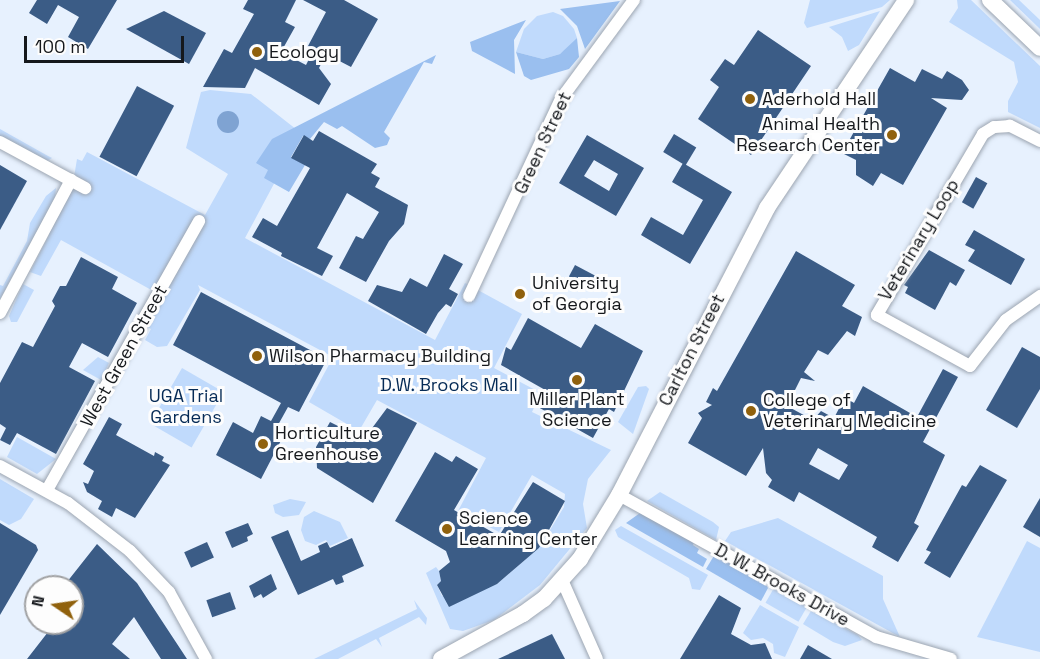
<!DOCTYPE html>
<html>
<head>
<meta charset="utf-8">
<style>
  body { margin:0 }
  #map { position:relative; width:1040px; height:659px; overflow:hidden; background:#e7f1fe; font-family:"Space Grotesk",sans-serif }
  div>[style] { position:absolute }
  .green>* { inset:0; background:#c0dafc; transform-origin:0 0 }
  .forest>* { inset:0; background:#9abfef }
  .water>* { inset:0; background:#7fa3d2 }
  .round { border-radius:50% }
  .building>* { inset:0; background:#3b5c86; transform-origin:0 0 }
  .roads { filter:drop-shadow(0 0 2px #9ca5b1) drop-shadow(0 0 2px #9ca5b1) }
  .street>* { height:12px; margin:-6px; padding:0 6px; transform-origin:6px; border-radius:6px; background:#fff }
  .secondary>* { height:16px; margin:-8px; padding:0 8px; transform-origin:8px; border-radius:8px; background:#fff }
  .dots>* { width:16px; height:16px; translate:-50% -50%; box-sizing:border-box; border:3px solid #fdfdfd; border-radius:50% }
  span { translate:-50% -50%; white-space:nowrap; text-align:center; line-height:1.15; -webkit-text-stroke:6px #fdfdfd; paint-order:stroke }
  .poi-label { font-size:18px; color:#15181c }
  .left { translate:0 -50%; text-align:left }
  .right { translate:-100% -50%; text-align:right }
  .street-label { font-size:18px; color:#15181c }
  .park-label { font-size:18px; color:#062b56 }
  .north { position:absolute; left:24px; top:575px; width:60px; height:60px; box-sizing:border-box; background:#fdfdfd; border:2px solid #a0a1a3; border-radius:50%; rotate:283deg; font-size:16px; font-weight:700; line-height:24px; text-align:center; color:#15181c }
  .north::after { content:''; display:block; margin:auto; width:21px; height:27px; background:#90610d; clip-path:polygon(50% 0,100% 100%,50% 72%,0 100%) }
  .scale { position:absolute; left:24px; top:36px; width:160px; height:27px; box-sizing:border-box; border:3px solid #15181c; border-top:0; padding-left:8px; font-size:18px; line-height:21px; white-space:nowrap; color:#15181c; -webkit-text-stroke:4px #fdfdfd; paint-order:stroke }
</style>
</head>
<body>
<div id="map">
  <div class="green">
    <div style="clip-path:polygon(810px 0,890px 0,882px 7px,807px 28px,804px 23px)"></div>
    <div style="clip-path:polygon(957px 0,971px 0,1040px 66px,1040px 128px,1008px 112px,1008px 101px,1018px 82px,1014px 62px,949px 22px,958px 8px)"></div>
    <div style="clip-path:polygon(1010px 0,1019px 0,1040px 20px,1040px 29px)"></div>
    <div style="clip-path:polygon(880px 11px,859px 45px,848px 51px,842px 37px,829px 27px)"></div>
    <div style="clip-path:polygon(553px 12px,563px 16px,574px 29px,577px 38px,573px 44px,560px 54px,543px 59px,516px 52px,524px 29px,537px 16px)"></div>
    <div style="clip-path:polygon(210px 90px,251px 94px,301px 133px,245px 238px,435px 340px,465px 283px,522px 314px,494px 368px,541px 393px,532px 412px,611px 450px,588px 479px,583px 504px,587px 528px,540px 585px,494px 620px,463px 631px,450px 629px,426px 573px,436px 567px,439px 571px,441px 581px,437px 585px,442px 596px,497px 584px,539px 548px,564px 507px,565px 494px,532px 475px,499px 532px,458px 511px,486px 458px,377px 400px,359px 431px,309px 402px,333px 357px,198px 285px,200px 290px,167px 346px,157px 347px,145px 340px,151px 329px,139px 323px,155px 292px,61px 240px,41px 276px,30px 272px,49px 235px,45px 232px,74px 177px,77px 159px,82px 161px,87px 152px,205px 215px,228px 174px,186px 148px,201px 92px)"></div>
    <div style="clip-path:polygon(0 129px,48px 156px,52px 158px,47px 161px,0 136px)"></div>
    <div style="clip-path:polygon(56px 188px,55px 198px,0 299px,0 285px,3px 286px,27px 241px,30px 223px,46px 196px)"></div>
    <div style="clip-path:polygon(23px 284px,34px 290px,17px 322px,11px 322px,9px 316px)"></div>
    <div style="clip-path:polygon(98px 357px,109px 363px,101px 380px,83px 370px)"></div>
    <div style="left:182px;top:368px;width:48px;height:64px;rotate:30deg"></div>
    <div style="clip-path:polygon(646px 386px,649px 389px,633px 434px,618px 422px,638px 387px)"></div>
    <div style="clip-path:polygon(17px 437px,56px 459px,37px 474px,7px 457px)"></div>
    <div style="clip-path:polygon(0 479px,34px 499px,21px 519px,9px 525px,0 520px)"></div>
    <div style="clip-path:polygon(660px 492px,713px 522px,719px 527px,716px 540px,647px 501px)"></div>
    <div style="clip-path:polygon(290px 499px,306px 502px,299px 515px,283px 517px,275px 513px,273px 505px)"></div>
    <div style="clip-path:polygon(314px 511px,340px 522px,348px 538px,330px 546px,326px 540px,316px 545px,305px 541px,301px 530px,304px 517px)"></div>
    <div style="clip-path:polygon(778px 518px,883px 576px,883px 599px,900px 637px,725px 541px,731px 532px)"></div>
    <div style="clip-path:polygon(621px 526px,708px 575px,700px 590px,692px 589px,689px 578px,618px 537px,615px 530px)"></div>
    <div style="clip-path:polygon(1027px 541px,1040px 548px,1040px 652px,977px 637px)"></div>
    <div style="left:774px;top:588px;width:38px;height:17px;rotate:30deg"></div>
    <div style="clip-path:polygon(414px 600px,427px 618px,426px 625px,419px 617px,379px 638px,382px 647px,376px 639px,338px 659px,314px 659px,417px 609px)"></div>
    <div style="clip-path:polygon(760px 605px,799px 627px,785px 657px,774px 653px,773px 644px,763px 638px,751px 640px,743px 633px)"></div>
    <div style="clip-path:polygon(811px 611px,858px 635px,862px 640px,845px 646px,833px 642px,803px 624px)"></div>
  </div>
  <div class="forest">
    <div style="clip-path:polygon(620px 1px,585px 49px,577px 26px,560px 9px)"></div>
    <div style="clip-path:polygon(526px 20px,514px 40px,515px 74px,472px 51px,470px 42px)"></div>
    <div style="clip-path:polygon(577px 38px,579px 57px,569px 69px,531px 80px,524px 76px,516px 52px,543px 59px,560px 54px)"></div>
    <div style="clip-path:polygon(436px 55px,432px 64px,424px 62px,384px 132px,390px 138px,387px 145px,375px 148px,342px 126px,337px 129px,324px 122px,310px 139px,303px 136px,291px 157px,305px 165px,289px 192px,264px 178px,268px 170px,256px 163px,272px 139px)"></div>
    <div style="clip-path:polygon(640px 513px,694px 542px,693px 545px,699px 549px,697px 553px,707px 559px,703px 567px,626px 523px)"></div>
    <div style="clip-path:polygon(715px 554px,764px 582px,768px 588px,761px 601px,706px 569px)"></div>
  </div>
  <div class="water">
    <div class="round" style="left:217px;top:111px;width:22px;height:22px"></div>
  </div>
  <div class="building">
    <div style="clip-path:polygon(37px 0,117px 0,88px 49px,68px 37px,79px 17px,58px 5px,47px 24px,29px 13px)"></div>
    <div style="clip-path:polygon(248px 0,296px 0,285px 22px,295px 27px,281px 52px,306px 65px,314px 49px,308px 46px,326px 12px,303px 0,344px 0,378px 19px,351px 67px,326px 54px,319px 68px,331px 84px,319px 105px,255px 68px,245px 88px,203px 87px,224px 49px,232px 53px,254px 14px,243px 9px)"></div>
    <div style="clip-path:polygon(164px 11px,206px 33px,189px 64px,126px 29px)"></div>
    <div style="clip-path:polygon(758px 30px,811px 66px,751px 155px,698px 119px,719px 87px,710px 80px,725px 59px,734px 65px)"></div>
    <div style="clip-path:polygon(890px 68px,915px 82px,922px 69px,942px 79px,947px 71px,962px 80px,969px 90px,962px 100px,931px 98px,947px 108px,903px 185px,881px 173px,873px 186px,856px 175px,856px 160px,842px 153px)"></div>
    <div style="left:137px;top:86px;width:42px;height:80px;rotate:28deg"></div>
    <div style="clip-path:polygon(319px 131px,377px 164px,371px 173px,380px 178px,375px 187px,408px 205px,404px 224px,389px 241px,366px 282px,339px 268px,356px 236px,363px 239px,379px 212px,347px 193px,317px 248px,333px 256px,322px 276px,281px 256px,282px 253px,252px 237px,263px 218px,277px 226px,310px 168px,291px 158px,304px 135px,313px 141px)"></div>
    <div style="left:674px;top:134px;width:26px;height:21px;rotate:31deg"></div>
    <div style="clip-path:polygon(evenodd,587px 135px,644px 168px,616px 216px,559px 183px,587px 135px,594px 160px,618px 174px,609px 191px,584px 176px,594px 160px)"></div>
    <div style="clip-path:polygon(683px 163px,732px 192px,690px 264px,641px 235px,651px 217px,683px 235px,703px 200px,672px 182px)"></div>
    <div style="clip-path:polygon(0 165px,27px 181px,0 230px)"></div>
    <div style="left:976px;top:177px;width:13px;height:29px;rotate:29deg"></div>
    <div style="clip-path:polygon(974px 230px,1025px 259px,1011px 285px,968px 261px,975px 250px,965px 245px)"></div>
    <div style="clip-path:polygon(929px 250px,965px 270px,956px 286px,950px 282px,935px 310px,905px 293px,908px 287px,904px 285px)"></div>
    <div style="clip-path:polygon(evenodd,796px 251px,855px 285px,842px 306px,862px 317px,855px 336px,847px 331px,828px 355px,818px 350px,804px 372px,815px 381px,801px 378px,787px 406px,813px 420px,821px 411px,834px 418px,845px 397px,854px 403px,863px 386px,917px 417px,943px 369px,958px 377px,923px 442px,945px 455px,914px 523px,919px 526px,898px 562px,872px 547px,877px 537px,799px 492px,794px 502px,768px 487px,772px 480px,766px 473px,763px 448px,746px 476px,688px 443px,702px 418px,698px 413px,712px 405px,706px 402px,713px 388px,717px 391px,796px 251px,818px 448px,848px 465px,839px 480px,809px 464px,818px 448px)"></div>
    <div style="clip-path:polygon(444px 254px,463px 264px,449px 289px,458px 294px,451px 307px,446px 304px,438px 313px,426px 334px,368px 301px,377px 285px,402px 292px,410px 278px,427px 287px)"></div>
    <div style="clip-path:polygon(81px 257px,118px 277px,112px 289px,137px 303px,108px 357px,82px 343px,69px 367px,95px 381px,56px 454px,17px 433px,10px 445px,0 440px,6px 428px,0 424px,0 383px,22px 342px,33px 347px,55px 306px,52px 301px,60px 286px,66px 286px)"></div>
    <div style="left:575px;top:265px;width:30px;height:13px;rotate:28deg"></div>
    <div style="clip-path:polygon(201px 292px,327px 359px,299px 412px,288px 407px,278px 425px,287px 429px,261px 479px,216px 455px,233px 422px,253px 433px,261px 416px,271px 421px,281px 403px,173px 345px)"></div>
    <div style="clip-path:polygon(528px 318px,581px 348px,595px 324px,643px 351px,614px 412px,609px 409px,593px 438px,538px 407px,547px 391px,501px 365px,506px 347px,511px 350px)"></div>
    <div style="clip-path:polygon(1022px 347px,1040px 357px,1040px 389px,1017px 428px,986px 410px)"></div>
    <div style="clip-path:polygon(387px 408px,417px 423px,373px 503px,317px 468px,316px 447px,330px 422px,364px 439px)"></div>
    <div style="clip-path:polygon(109px 417px,122px 424px,116px 435px,154px 456px,155px 452px,164px 457px,162px 461px,170px 465px,135px 518px,116px 508px,112px 517px,98px 509px,102px 501px,87px 492px,83px 482px,88px 484px,94px 471px,83px 464px)"></div>
    <div style="clip-path:polygon(435px 452px,452px 462px,456px 456px,478px 469px,454px 510px,499px 536px,533px 482px,565px 501px,539px 548px,497px 584px,449px 607px,437px 585px,441px 581px,439px 571px,450px 562px,446px 551px,395px 521px)"></div>
    <div style="clip-path:polygon(980px 465px,1007px 480px,950px 578px,924px 563px,931px 552px,926px 550px,962px 485px,966px 487px)"></div>
    <div style="clip-path:polygon(1040px 498px,1040px 537px,1023px 527px)"></div>
    <div style="clip-path:polygon(0 523px,36px 545px,38px 550px,0 615px)"></div>
    <div style="clip-path:polygon(248px 523px,253px 534px,247px 537px,248px 541px,232px 548px,225px 532px)"></div>
    <div style="clip-path:polygon(288px 530px,301px 561px,320px 552px,318px 546px,327px 542px,330px 548px,352px 538px,364px 566px,342px 576px,344px 582px,336px 585px,333px 579px,298px 595px,271px 537px)"></div>
    <div style="left:207px;top:542px;width:17px;height:25px;rotate:66deg"></div>
    <div style="clip-path:polygon(97px 544px,137px 583px,187px 659px,161px 659px,134px 617px,112px 644px,130px 659px,27px 659px,55px 623px,72px 623px,72px 587px,63px 587px)"></div>
    <div style="clip-path:polygon(271px 574px,277px 589px,263px 598px,261px 594px,254px 598px,249px 586px)"></div>
    <div style="left:230px;top:592px;width:18px;height:25px;rotate:71deg"></div>
    <div style="clip-path:polygon(719px 595px,741px 608px,731px 634px,751px 645px,765px 643px,772px 659px,680px 659px)"></div>
    <div style="clip-path:polygon(552px 634px,565px 659px,498px 659px)"></div>
    <div style="clip-path:polygon(808px 645px,832px 659px,800px 659px)"></div>
  </div>
  <div class="roads">
    <div class="street">
      <div style="left:1040px;top:141px;width:34px;rotate:-153deg"></div>
      <div style="left:1010px;top:126px;width:16px;rotate:176deg"></div>
      <div style="left:994px;top:127px;width:13px;rotate:148deg"></div>
      <div style="left:983px;top:134px;width:210px;rotate:120.4deg"></div>
      <div style="left:877px;top:315px;width:106px;rotate:28.7deg"></div>
      <div style="left:970px;top:366px;width:58px;rotate:-52deg"></div>
      <div style="left:1006px;top:320px;width:42px;rotate:-35.2deg"></div>
      <div style="left:0;top:142px;width:97px;rotate:28.4deg"></div>
      <div style="left:469px;top:296px;width:217px;rotate:-65deg"></div>
      <div style="left:561px;top:99px;width:123px;rotate:-53.6deg"></div>
      <div style="left:0;top:313px;width:151px;rotate:-61.9deg"></div>
      <div style="left:0;top:466px;width:77px;rotate:28.6deg"></div>
      <div style="left:68px;top:503px;width:78px;rotate:37.7deg"></div>
      <div style="left:130px;top:551px;width:57px;rotate:46.4deg"></div>
      <div style="left:169px;top:592px;width:77px;rotate:61.1deg"></div>
      <div style="left:47px;top:490px;width:309px;rotate:-60.5deg"></div>
      <div style="left:619px;top:495px;width:294px;rotate:28.9deg"></div>
      <div style="left:876px;top:637px;width:78px;rotate:16.3deg"></div>
      <div style="left:562px;top:580px;width:86px;rotate:66.1deg"></div>
    </div>
    <div class="secondary">
      <div style="left:990px;top:0;width:69px;rotate:43.8deg"></div>
      <div style="left:441px;top:659px;width:94px;rotate:-28.8deg"></div>
      <div style="left:523px;top:614px;width:26px;rotate:-36deg"></div>
      <div style="left:544px;top:599px;width:54px;rotate:-48deg"></div>
      <div style="left:580px;top:559px;width:75px;rotate:-58.6deg"></div>
      <div style="left:619px;top:495px;width:323px;rotate:-62.7deg"></div>
      <div style="left:767px;top:208px;width:250px;rotate:-56.2deg"></div>
    </div>
  </div>
  <div class="dots">
    <div style="left:257px;top:52px;background:#90610d"></div>
    <div style="left:750px;top:99px;background:#90610d"></div>
    <div style="left:892px;top:135px;background:#90610d"></div>
    <div style="left:520px;top:294px;background:#90610d"></div>
    <div style="left:257px;top:356px;background:#90610d"></div>
    <div style="left:577px;top:380px;background:#90610d"></div>
    <div style="left:751px;top:411px;background:#90610d"></div>
    <div style="left:263px;top:444px;background:#90610d"></div>
    <div style="left:447px;top:529px;background:#90610d"></div>
  </div>
  <div class="poi-label">
    <span class="left" style="left:269px;top:52px">Ecology</span>
    <span class="left" style="left:762px;top:99px">Aderhold Hall</span>
    <span class="right" style="left:880px;top:135px">Animal Health<br>Research Center</span>
    <span class="left" style="left:532px;top:294px">University<br>of Georgia</span>
    <span class="left" style="left:269px;top:356px">Wilson Pharmacy Building</span>
    <span style="left:577px;top:410px">Miller Plant<br>Science</span>
    <span class="left" style="left:763px;top:411px">College of<br>Veterinary Medicine</span>
    <span class="left" style="left:275px;top:444px">Horticulture<br>Greenhouse</span>
    <span class="left" style="left:459px;top:529px">Science<br>Learning Center</span>
  </div>
  <div class="street-label">
    <span style="left:543px;top:143px;rotate:-65deg">Green Street</span>
    <span style="left:919px;top:240px;rotate:-59deg">Veterinary Loop</span>
    <span style="left:692px;top:350px;rotate:-63deg">Carlton Street</span>
    <span style="left:124px;top:356px;rotate:-61deg">West Green Street</span>
    <span style="left:782px;top:585px;rotate:29deg">D. W. Brooks Drive</span>
  </div>
  <div class="park-label">
    <span style="left:449px;top:385px">D.W. Brooks Mall</span>
    <span style="left:186px;top:407px">UGA Trial<br>Gardens</span>
  </div>
  <div class="north">N</div>
  <div class="scale">100 m</div>
</div>
</body>
</html>
